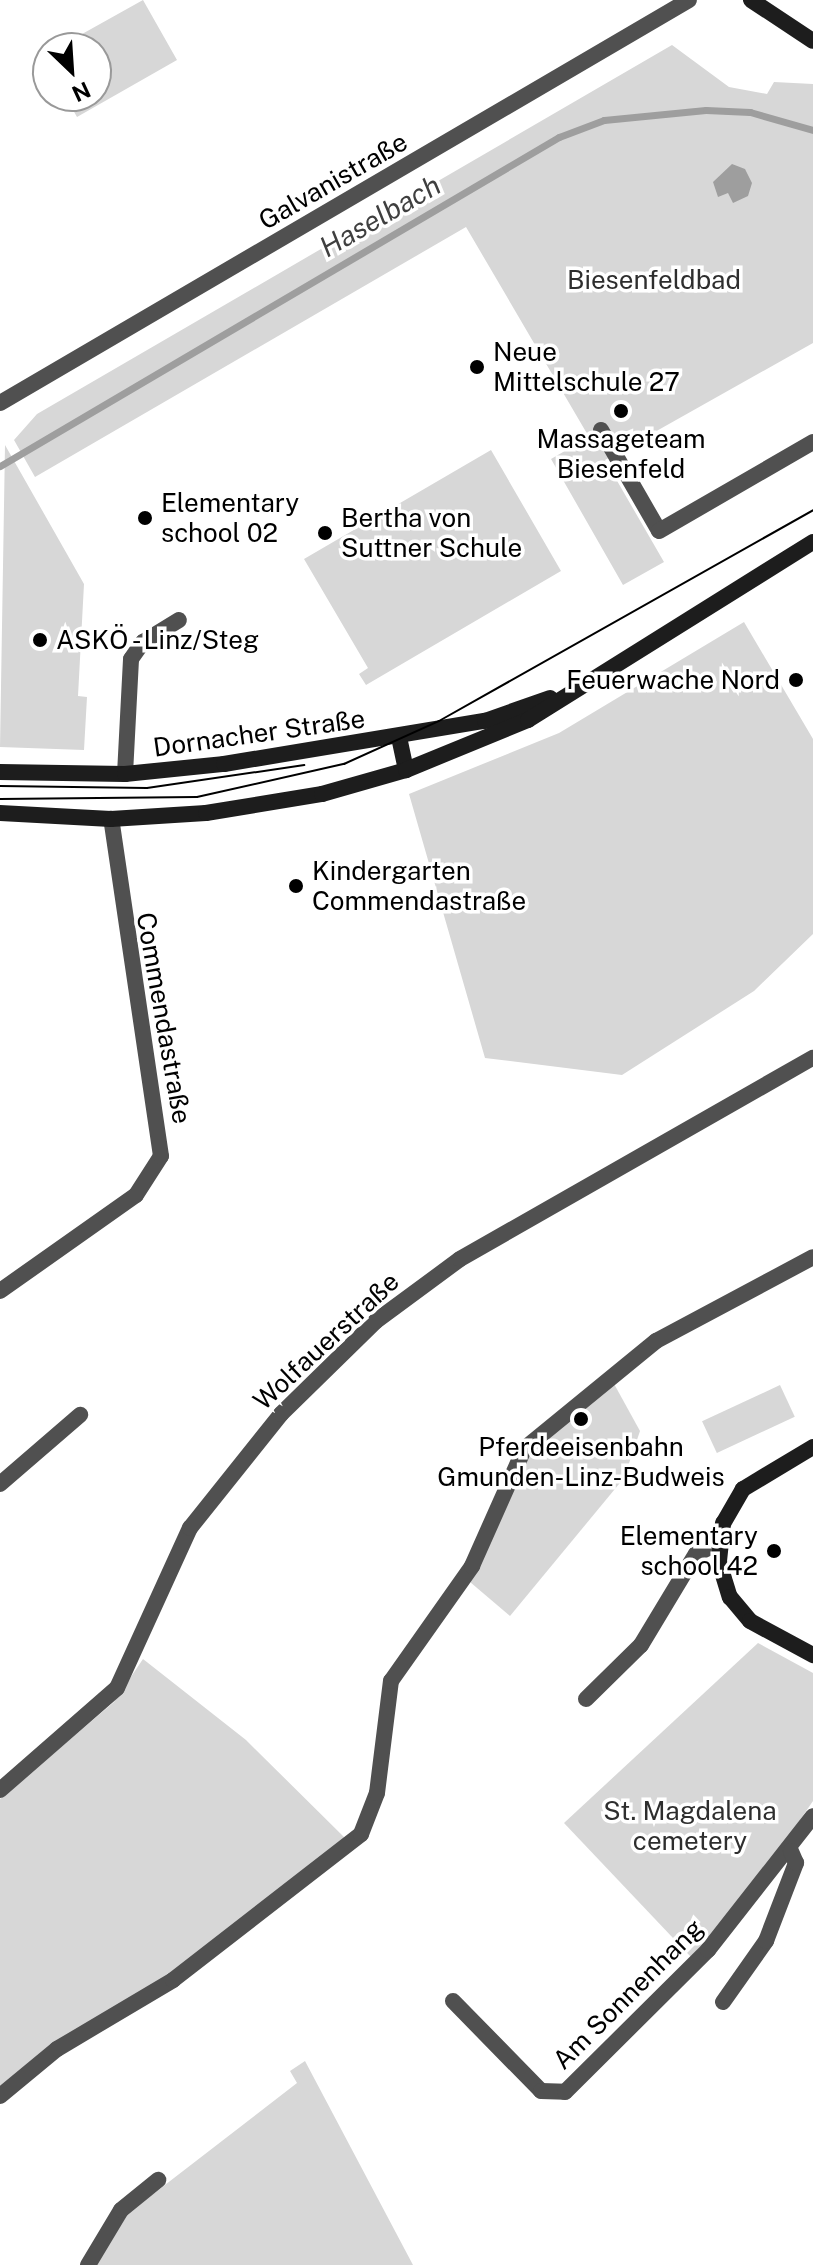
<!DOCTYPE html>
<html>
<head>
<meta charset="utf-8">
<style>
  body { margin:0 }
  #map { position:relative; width:813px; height:2265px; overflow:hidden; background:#fff; font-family:"Public Sans",sans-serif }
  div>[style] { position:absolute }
  .green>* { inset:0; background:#d7d7d7; transform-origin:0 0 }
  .water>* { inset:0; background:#9e9e9e }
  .stream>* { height:7px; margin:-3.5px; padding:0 3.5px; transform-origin:3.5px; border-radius:3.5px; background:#9e9e9e }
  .street>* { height:16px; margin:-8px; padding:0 8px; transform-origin:8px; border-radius:8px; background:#505050 }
  .secondary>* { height:16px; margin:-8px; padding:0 8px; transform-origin:8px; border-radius:8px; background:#1d1d1d }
  .tram>* { height:2px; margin:-1px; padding:0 1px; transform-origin:1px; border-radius:1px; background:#000 }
  .dots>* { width:22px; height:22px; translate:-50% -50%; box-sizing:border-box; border:4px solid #fff; border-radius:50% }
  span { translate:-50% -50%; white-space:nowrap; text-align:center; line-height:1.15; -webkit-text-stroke:7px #fff; paint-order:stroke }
  .street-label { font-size:26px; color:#000 }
  .park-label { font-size:26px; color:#2e2e2e }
  .poi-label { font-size:26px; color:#000 }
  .left { translate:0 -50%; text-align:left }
  .right { translate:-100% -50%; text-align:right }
  .water-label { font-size:28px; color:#3f3f3f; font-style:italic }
  .north { position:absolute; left:32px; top:32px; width:80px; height:80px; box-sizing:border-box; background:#fff; border:2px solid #999; border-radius:50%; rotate:155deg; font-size:22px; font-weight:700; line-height:32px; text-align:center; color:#000 }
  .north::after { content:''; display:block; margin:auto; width:28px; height:36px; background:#000; clip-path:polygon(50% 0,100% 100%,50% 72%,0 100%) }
</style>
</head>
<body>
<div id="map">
  <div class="green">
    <div style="clip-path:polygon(143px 0,177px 60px,77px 117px,65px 96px,96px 96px,96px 48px,57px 48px)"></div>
    <div style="clip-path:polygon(672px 45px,729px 87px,767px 94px,774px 82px,813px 84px,813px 343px,605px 460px,664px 562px,623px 585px,551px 459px,589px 437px,466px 227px,35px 477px,14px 440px,37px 414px)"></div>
    <div style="clip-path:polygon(5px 445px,84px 584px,78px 696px,87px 697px,84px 750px,0 747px)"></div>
    <div style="clip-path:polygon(491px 450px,561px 571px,366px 685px,359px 674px,368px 668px,304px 559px)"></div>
    <div style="clip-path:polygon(744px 622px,813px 739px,813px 934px,754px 991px,622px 1075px,485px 1058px,409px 794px,559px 733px)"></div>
    <div style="clip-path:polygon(613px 1382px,640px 1431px,624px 1478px,510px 1616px,470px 1582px,514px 1476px,537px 1445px)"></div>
    <div style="left:780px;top:1385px;width:35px;height:86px;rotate:65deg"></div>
    <div style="clip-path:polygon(758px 1643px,813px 1673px,813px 1801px,758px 1881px,691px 1957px,564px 1823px)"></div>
    <div style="clip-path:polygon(143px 1659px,246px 1740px,346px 1839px,188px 1962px,0 2090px,0 1799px,114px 1702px)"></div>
    <div style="clip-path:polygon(305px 2061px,413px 2265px,96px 2265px,126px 2215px,297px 2083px,290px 2071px)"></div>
  </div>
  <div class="water">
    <div style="clip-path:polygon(732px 164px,745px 169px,752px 183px,748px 196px,733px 203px,728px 193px,718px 197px,713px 182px)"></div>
  </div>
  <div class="stream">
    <div style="left:0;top:466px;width:649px;rotate:-30.48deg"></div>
    <div style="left:559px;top:137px;width:48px;rotate:-20.7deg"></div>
    <div style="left:604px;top:120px;width:102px;rotate:-5.6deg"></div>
    <div style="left:706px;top:110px;width:44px;rotate:2.6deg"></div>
    <div style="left:750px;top:112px;width:66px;rotate:15.9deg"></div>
  </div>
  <div class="street">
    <div style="left:0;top:403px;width:798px;rotate:-30.32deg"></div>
    <div style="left:601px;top:430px;width:116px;rotate:60.1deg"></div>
    <div style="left:659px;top:531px;width:178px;rotate:-30deg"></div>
    <div style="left:125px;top:774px;width:115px;rotate:-87deg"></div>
    <div style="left:131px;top:659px;width:21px;rotate:-55deg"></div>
    <div style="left:143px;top:642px;width:42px;rotate:-31.4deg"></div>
    <div style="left:0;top:1291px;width:166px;rotate:-35.2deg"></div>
    <div style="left:136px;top:1195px;width:46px;rotate:-57.3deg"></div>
    <div style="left:161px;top:1156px;width:341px;rotate:-98.4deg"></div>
    <div style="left:0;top:1484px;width:106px;rotate:-40.8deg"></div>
    <div style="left:586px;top:1699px;width:77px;rotate:-44.5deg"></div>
    <div style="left:641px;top:1645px;width:106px;rotate:-58.9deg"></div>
    <div style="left:696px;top:1554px;width:25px;rotate:-26deg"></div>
    <div style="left:0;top:1790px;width:155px;rotate:-41.1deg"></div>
    <div style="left:117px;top:1688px;width:176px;rotate:-65.5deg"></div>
    <div style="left:190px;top:1528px;width:146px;rotate:-51.4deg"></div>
    <div style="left:281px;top:1414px;width:133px;rotate:-44.4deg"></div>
    <div style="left:376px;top:1321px;width:104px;rotate:-36.4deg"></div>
    <div style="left:460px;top:1259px;width:406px;rotate:-29.7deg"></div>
    <div style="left:453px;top:2001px;width:126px;rotate:45.6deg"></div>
    <div style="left:541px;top:2091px;width:24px;rotate:2deg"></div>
    <div style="left:565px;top:2092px;width:202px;rotate:-44.8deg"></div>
    <div style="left:708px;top:1950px;width:170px;rotate:-51.9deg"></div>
    <div style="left:723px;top:2002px;width:75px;rotate:-54.8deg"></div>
    <div style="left:766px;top:1941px;width:84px;rotate:-69deg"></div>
    <div style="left:796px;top:1863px;width:13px;rotate:-113deg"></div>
    <div style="left:0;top:2096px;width:74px;rotate:-39.5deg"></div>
    <div style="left:57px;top:2049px;width:135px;rotate:-30.7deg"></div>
    <div style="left:173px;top:1980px;width:238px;rotate:-37.8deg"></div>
    <div style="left:361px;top:1834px;width:44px;rotate:-68.7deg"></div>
    <div style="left:377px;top:1793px;width:113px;rotate:-82.9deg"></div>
    <div style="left:391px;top:1681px;width:141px;rotate:-54.8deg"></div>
    <div style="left:472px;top:1566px;width:128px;rotate:-66deg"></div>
    <div style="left:524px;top:1449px;width:171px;rotate:-39.3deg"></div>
    <div style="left:656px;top:1341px;width:178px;rotate:-28.1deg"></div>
    <div style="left:88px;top:2265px;width:64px;rotate:-59deg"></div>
    <div style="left:121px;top:2210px;width:48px;rotate:-39deg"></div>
  </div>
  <div class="secondary">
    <div style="left:751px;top:0;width:74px;rotate:33.5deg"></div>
    <div style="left:399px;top:737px;width:34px;rotate:78deg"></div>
    <div style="left:0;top:772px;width:125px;rotate:0.9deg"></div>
    <div style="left:125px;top:774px;width:100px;rotate:-5.8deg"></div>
    <div style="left:224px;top:764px;width:265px;rotate:-9.4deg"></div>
    <div style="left:485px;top:721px;width:69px;rotate:-19.5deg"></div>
    <div style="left:0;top:813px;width:111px;rotate:3.1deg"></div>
    <div style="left:111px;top:819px;width:95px;rotate:-3.6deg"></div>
    <div style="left:206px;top:813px;width:118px;rotate:-9.3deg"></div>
    <div style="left:322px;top:794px;width:87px;rotate:-15.9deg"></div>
    <div style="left:406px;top:770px;width:132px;rotate:-22.3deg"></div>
    <div style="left:528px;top:720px;width:336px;rotate:-32deg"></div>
    <div style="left:813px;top:1447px;width:82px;rotate:149deg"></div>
    <div style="left:743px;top:1489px;width:39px;rotate:120deg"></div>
    <div style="left:723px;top:1523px;width:39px;rotate:96deg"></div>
    <div style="left:719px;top:1562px;width:37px;rotate:73deg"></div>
    <div style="left:730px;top:1597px;width:31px;rotate:50deg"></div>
    <div style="left:750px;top:1621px;width:72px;rotate:28.4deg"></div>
  </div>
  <div class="tram">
    <div style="left:0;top:786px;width:147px;rotate:0.8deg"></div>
    <div style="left:147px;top:788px;width:159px;rotate:-8.3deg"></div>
    <div style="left:0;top:799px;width:197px;rotate:-0.6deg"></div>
    <div style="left:197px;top:797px;width:151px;rotate:-12.7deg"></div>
    <div style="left:344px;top:764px;width:104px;rotate:-24.4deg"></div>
    <div style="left:439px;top:721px;width:429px;rotate:-29.4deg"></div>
  </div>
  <div class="dots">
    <div style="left:477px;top:367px;background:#000"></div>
    <div style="left:621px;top:411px;background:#000"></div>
    <div style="left:145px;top:518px;background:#000"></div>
    <div style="left:325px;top:533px;background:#000"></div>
    <div style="left:40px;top:640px;background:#000"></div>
    <div style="left:796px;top:680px;background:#000"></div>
    <div style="left:296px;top:886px;background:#000"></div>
    <div style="left:581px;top:1419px;background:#000"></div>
    <div style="left:774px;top:1551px;background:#000"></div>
  </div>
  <div class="street-label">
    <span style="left:333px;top:181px;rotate:-30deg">Galvanistraße</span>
    <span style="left:259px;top:733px;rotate:-8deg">Dornacher Straße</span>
    <span style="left:164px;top:1018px;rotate:80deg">Commendastraße</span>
    <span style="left:326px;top:1341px;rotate:-43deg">Wolfauerstraße</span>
    <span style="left:628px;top:1994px;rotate:-45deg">Am Sonnenhang</span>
  </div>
  <div class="park-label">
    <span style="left:654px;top:280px">Biesenfeldbad</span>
    <span style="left:690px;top:1826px">St. Magdalena<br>cemetery</span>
  </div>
  <div class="poi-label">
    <span class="left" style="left:493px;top:367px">Neue<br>Mittelschule 27</span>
    <span style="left:621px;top:454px">Massageteam<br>Biesenfeld</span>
    <span class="left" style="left:161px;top:518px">Elementary<br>school 02</span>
    <span class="left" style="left:341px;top:533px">Bertha von<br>Suttner Schule</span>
    <span class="left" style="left:56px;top:640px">ASKÖ - Linz/Steg</span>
    <span class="right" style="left:780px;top:680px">Feuerwache Nord</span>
    <span class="left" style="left:312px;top:886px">Kindergarten<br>Commendastraße</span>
    <span style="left:581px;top:1462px">Pferdeeisenbahn<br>Gmunden-Linz-Budweis</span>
    <span class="right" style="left:758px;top:1551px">Elementary<br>school 42</span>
  </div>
  <div class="water-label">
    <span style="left:380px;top:216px;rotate:-30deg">Haselbach</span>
  </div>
  <div class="north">N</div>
</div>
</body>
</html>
